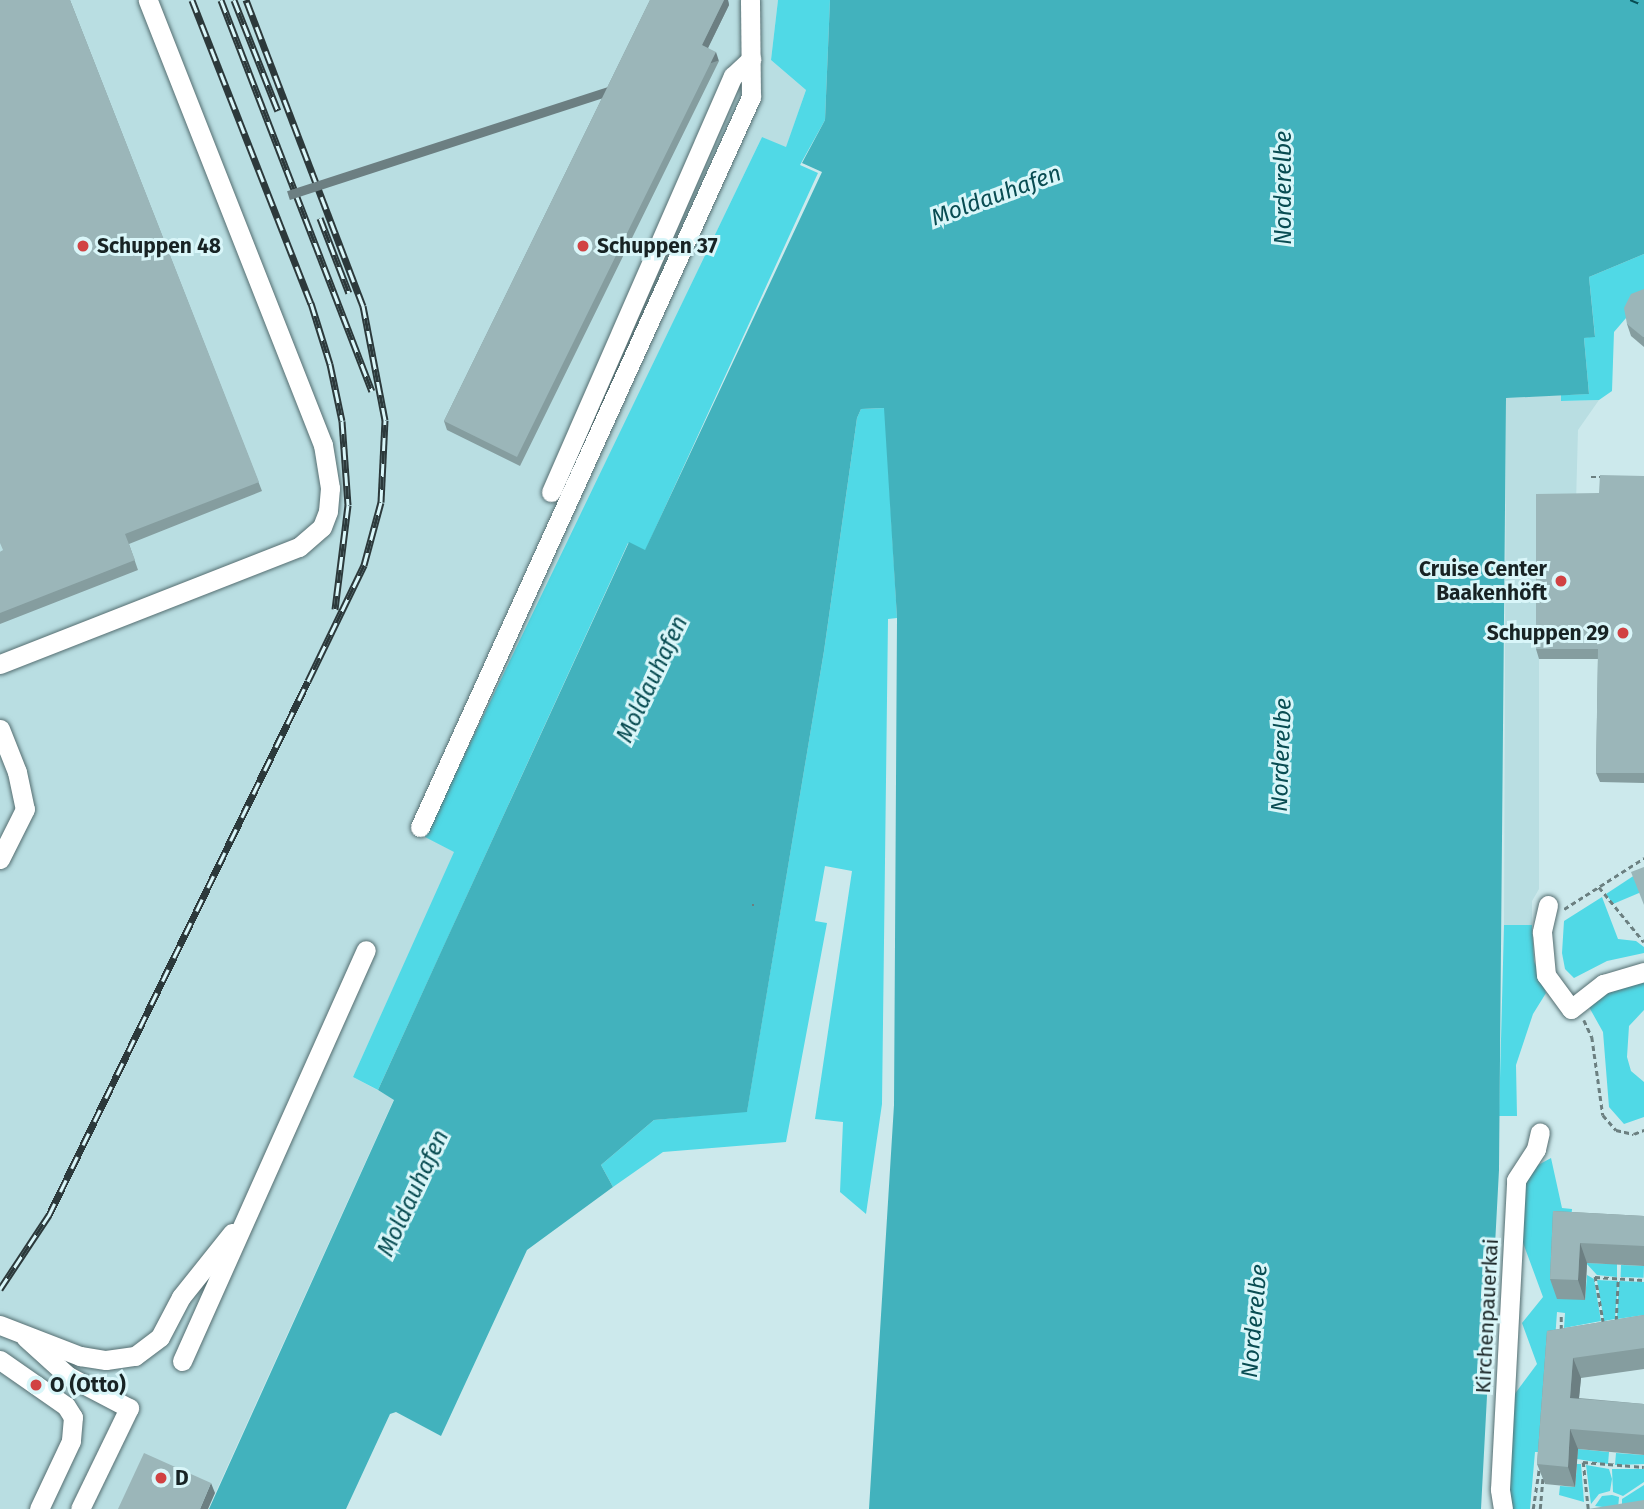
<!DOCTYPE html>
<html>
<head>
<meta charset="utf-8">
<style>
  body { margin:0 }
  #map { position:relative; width:1644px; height:1509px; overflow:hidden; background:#cce9ec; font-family:"Fira Sans",sans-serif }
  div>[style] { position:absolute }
  .built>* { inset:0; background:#b9dee2 }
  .green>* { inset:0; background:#50d9e6; transform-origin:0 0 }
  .water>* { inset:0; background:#42b2bd }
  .ferry>* { height:2px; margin-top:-1px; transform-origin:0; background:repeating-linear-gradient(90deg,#084c52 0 9px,transparent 0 16px) }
  .path>* { height:2.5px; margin-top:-1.25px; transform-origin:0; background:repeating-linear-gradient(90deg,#6b7f80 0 5px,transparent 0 8.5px) }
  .roads { filter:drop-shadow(0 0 2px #556e71) drop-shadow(0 0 2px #556e71) }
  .minor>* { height:19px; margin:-9.5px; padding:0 9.5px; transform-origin:9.5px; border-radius:9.5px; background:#fff }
  .rail>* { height:7px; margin-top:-3.5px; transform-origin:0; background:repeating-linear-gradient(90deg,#d9f6f9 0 13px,#2c393b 0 26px); box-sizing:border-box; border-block:2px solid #2c393b }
  .wall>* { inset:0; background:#859d9f }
  .shaded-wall>* { inset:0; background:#6c7f82; transform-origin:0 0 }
  .building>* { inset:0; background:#9bb6b9 }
  .dots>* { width:19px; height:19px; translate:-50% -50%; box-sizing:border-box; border:4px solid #d9f6f9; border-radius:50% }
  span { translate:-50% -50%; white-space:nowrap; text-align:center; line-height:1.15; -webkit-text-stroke:6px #d9f6f9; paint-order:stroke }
  .poi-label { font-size:21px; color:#182324; font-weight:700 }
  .left { translate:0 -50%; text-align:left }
  .right { translate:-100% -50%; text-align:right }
  .street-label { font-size:21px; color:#182324 }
  .water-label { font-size:23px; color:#084c52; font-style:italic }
</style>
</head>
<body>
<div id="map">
  <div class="built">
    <div style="clip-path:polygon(0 0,778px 0,771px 60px,806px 90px,786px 148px,762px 137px,426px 837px,455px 852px,353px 1077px,394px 1099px,208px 1509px,0 1509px)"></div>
    <div style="clip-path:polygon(1561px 395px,1561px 401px,1599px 400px,1578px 430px,1576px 503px,1539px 503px,1539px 889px,1532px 901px,1532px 925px,1504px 925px,1506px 398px)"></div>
  </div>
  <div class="green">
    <div style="clip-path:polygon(778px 0,830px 0,825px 120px,800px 165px,818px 173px,645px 551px,628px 543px,378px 1090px,353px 1077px,454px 852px,425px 837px,762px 137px,786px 147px,806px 90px,771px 60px)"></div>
    <div style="clip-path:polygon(1644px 254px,1644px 297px,1614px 332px,1612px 391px,1599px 400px,1561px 401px,1561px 395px,1589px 394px,1584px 338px,1595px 336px,1589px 277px)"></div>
    <div style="clip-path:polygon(885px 408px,897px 618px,888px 619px,882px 1104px,866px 1214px,840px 1192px,843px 1122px,815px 1119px,852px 871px,825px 866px,815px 921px,827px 923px,786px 1142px,663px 1152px,613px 1187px,601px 1165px,654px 1120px,747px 1111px,824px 651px,857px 418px,861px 409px)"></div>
    <div style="clip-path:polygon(1644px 869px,1639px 893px,1613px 904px,1606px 894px)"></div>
    <div style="clip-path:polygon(1602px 897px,1618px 939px,1636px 941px,1644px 947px,1644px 953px,1607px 961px,1574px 978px,1565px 969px,1562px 953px,1564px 921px)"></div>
    <div style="clip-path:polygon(1504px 925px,1532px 925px,1534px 961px,1546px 993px,1533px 1014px,1516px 1065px,1517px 1116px,1499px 1116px)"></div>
    <div style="clip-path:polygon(1644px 982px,1644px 1010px,1629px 1026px,1627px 1057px,1631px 1071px,1644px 1082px,1644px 1117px,1624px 1124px,1609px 1107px,1603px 1032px,1589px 1007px,1611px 991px)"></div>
    <div style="clip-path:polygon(1551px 1158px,1562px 1208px,1572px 1209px,1570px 1232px,1585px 1300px,1587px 1275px,1594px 1279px,1601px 1321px,1564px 1328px,1565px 1313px,1557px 1312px,1547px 1452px,1535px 1452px,1530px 1509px,1512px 1509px,1508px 1494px,1514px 1395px,1537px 1364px,1522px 1323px,1543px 1297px,1522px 1240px,1524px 1192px,1527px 1171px)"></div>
    <div style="clip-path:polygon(1586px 1263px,1617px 1264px,1617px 1277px,1597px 1275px)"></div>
    <div style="left:1621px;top:1265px;width:23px;height:12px;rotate:2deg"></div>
    <div style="clip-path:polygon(1597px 1280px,1618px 1281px,1615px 1319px,1604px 1321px)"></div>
    <div style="clip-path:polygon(1619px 1281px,1644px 1282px,1644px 1315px,1617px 1319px)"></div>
    <div style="clip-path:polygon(1578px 1449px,1609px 1452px,1608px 1464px,1577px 1459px)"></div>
    <div style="clip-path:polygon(1616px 1453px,1644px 1455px,1644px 1464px,1615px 1465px)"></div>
    <div style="clip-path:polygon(1577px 1464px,1581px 1464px,1584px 1502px,1559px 1495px,1560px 1486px,1575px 1487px)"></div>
    <div style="clip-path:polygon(1586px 1465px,1609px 1469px,1612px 1479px,1610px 1491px,1599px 1494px,1591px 1504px)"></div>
    <div style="clip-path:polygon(1612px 1469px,1644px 1469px,1644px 1482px,1623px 1496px,1613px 1492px)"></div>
    <div style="clip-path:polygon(1644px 1485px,1644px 1505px,1622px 1509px,1622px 1499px)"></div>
    <div style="clip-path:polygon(1612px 1495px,1619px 1497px,1618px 1509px,1595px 1506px,1602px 1496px)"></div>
  </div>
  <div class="water">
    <div style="clip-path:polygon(830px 0,1644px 0,1644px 254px,1589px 277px,1595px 337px,1584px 338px,1589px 394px,1506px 398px,1499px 1170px,1481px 1509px,869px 1509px,894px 1105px,897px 618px,884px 408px,861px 409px,857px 418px,824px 651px,747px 1112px,654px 1120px,601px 1165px,613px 1187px,527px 1250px,441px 1436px,396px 1412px,390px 1414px,346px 1509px,209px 1509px,394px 1100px,378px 1090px,445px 943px,629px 542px,645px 550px,822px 172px,802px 163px,825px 120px)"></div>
  </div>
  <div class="ferry">
    <div style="left:1630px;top:0;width:15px;rotate:23deg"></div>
  </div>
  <div class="path">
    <div style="left:1591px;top:477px;width:11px"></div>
    <div style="left:1599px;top:887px;width:71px;rotate:50.7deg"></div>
    <div style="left:752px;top:905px;width:2px"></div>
    <div style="left:1564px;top:909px;width:95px;rotate:-32.5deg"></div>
    <div style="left:1584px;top:1020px;width:19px;rotate:65deg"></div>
    <div style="left:1592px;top:1037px;width:79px;rotate:82deg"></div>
    <div style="left:1603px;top:1115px;width:20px;rotate:49deg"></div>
    <div style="left:1616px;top:1130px;width:18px;rotate:13deg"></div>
    <div style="left:1634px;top:1134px;width:11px;rotate:-22deg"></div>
    <div style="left:1616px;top:1321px;width:42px;rotate:-87.3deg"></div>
    <div style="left:1603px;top:1323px;width:47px;rotate:-99.9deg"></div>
    <div style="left:1595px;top:1277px;width:49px;rotate:3.5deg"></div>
    <div style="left:1561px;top:1330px;width:16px;rotate:-90deg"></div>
    <div style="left:1533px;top:1509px;width:54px;rotate:-81.4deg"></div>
    <div style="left:1540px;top:1509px;width:35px;rotate:-85deg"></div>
    <div style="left:1588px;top:1509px;width:47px;rotate:-96.1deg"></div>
    <div style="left:1583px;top:1462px;width:61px;rotate:4.7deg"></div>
  </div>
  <div class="roads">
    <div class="minor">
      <div style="left:551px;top:492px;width:454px;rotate:-66.4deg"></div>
      <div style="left:733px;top:76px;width:25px;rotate:-43deg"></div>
      <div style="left:0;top:664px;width:321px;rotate:-21.4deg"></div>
      <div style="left:299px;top:547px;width:30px;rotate:-41deg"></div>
      <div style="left:322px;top:527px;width:17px;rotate:-69deg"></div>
      <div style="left:328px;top:511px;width:23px;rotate:-85deg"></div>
      <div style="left:330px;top:488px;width:44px;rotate:-99.2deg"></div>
      <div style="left:323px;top:445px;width:478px;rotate:-111.5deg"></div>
      <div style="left:0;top:729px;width:46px;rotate:68.4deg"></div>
      <div style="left:17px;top:772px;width:38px;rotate:78deg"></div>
      <div style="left:25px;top:809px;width:56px;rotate:116.6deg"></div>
      <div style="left:420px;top:827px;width:802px;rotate:-65.61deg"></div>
      <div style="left:751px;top:97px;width:97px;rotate:-90.6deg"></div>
      <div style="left:1548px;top:905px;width:28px;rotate:103deg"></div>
      <div style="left:1542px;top:932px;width:43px;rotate:84.7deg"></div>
      <div style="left:1546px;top:975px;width:42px;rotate:53.7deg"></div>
      <div style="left:1571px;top:1009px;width:41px;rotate:-38deg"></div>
      <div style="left:1603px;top:984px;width:43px;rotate:-16.3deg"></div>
      <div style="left:0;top:1325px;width:86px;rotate:21.2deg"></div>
      <div style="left:80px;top:1356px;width:26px;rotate:9deg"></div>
      <div style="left:106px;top:1360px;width:29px;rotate:-8deg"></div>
      <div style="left:135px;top:1356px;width:31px;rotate:-37deg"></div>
      <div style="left:160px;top:1337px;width:45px;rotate:-62.3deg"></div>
      <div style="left:181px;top:1297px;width:82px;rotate:-51.4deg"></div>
      <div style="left:26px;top:1338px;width:57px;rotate:42.1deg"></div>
      <div style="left:68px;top:1376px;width:69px;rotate:27.7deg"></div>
      <div style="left:129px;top:1408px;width:112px;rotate:115.9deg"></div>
      <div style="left:0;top:1360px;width:80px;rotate:34.9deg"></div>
      <div style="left:66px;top:1406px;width:13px;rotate:58deg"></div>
      <div style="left:73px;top:1417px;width:24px;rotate:95deg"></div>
      <div style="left:71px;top:1441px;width:75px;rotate:115.2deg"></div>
      <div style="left:182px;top:1361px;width:450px;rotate:-65.9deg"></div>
      <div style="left:1503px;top:1509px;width:20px;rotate:-99deg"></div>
      <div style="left:1500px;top:1489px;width:309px;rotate:-87deg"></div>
      <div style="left:1516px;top:1180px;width:37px;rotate:-57deg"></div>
      <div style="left:1536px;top:1149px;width:17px;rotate:-77deg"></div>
    </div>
  </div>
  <div class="rail">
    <div style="left:192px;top:0;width:326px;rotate:68.6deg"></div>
    <div style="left:311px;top:303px;width:64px;rotate:72.7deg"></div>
    <div style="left:330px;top:364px;width:58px;rotate:78.1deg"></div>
    <div style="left:342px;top:421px;width:84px;rotate:85.9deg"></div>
    <div style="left:348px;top:505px;width:105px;rotate:97.1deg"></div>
    <div style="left:221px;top:0;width:419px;rotate:68.9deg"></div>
    <div style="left:234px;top:0;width:119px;rotate:68.4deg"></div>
    <div style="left:320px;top:218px;width:80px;rotate:68.9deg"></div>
    <div style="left:0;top:1289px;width:89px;rotate:-56.5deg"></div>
    <div style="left:49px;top:1215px;width:593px;rotate:-64.13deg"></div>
    <div style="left:308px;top:681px;width:129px;rotate:-64.2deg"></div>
    <div style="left:364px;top:565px;width:65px;rotate:-74.9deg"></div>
    <div style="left:381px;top:502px;width:82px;rotate:-87.2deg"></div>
    <div style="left:385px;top:420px;width:116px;rotate:-100.9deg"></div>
    <div style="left:363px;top:306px;width:328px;rotate:-110.9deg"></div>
  </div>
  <div class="wall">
    <div style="clip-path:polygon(70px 0,262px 491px,129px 544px,138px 570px,0 624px,0 552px,3px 551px)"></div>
    <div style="clip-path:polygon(650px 0,728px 0,729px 5px,708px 48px,719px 61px,520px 466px,447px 430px,444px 421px)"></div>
    <div style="clip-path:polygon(1644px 289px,1644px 347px,1631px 336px,1627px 324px)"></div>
    <div style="clip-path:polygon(1644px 476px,1644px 783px,1600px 782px,1596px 773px,1598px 659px,1539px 659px,1536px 649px,1599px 493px)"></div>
    <div style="clip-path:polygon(1553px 1211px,1644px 1216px,1644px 1266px,1587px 1263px,1585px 1300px,1557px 1299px,1550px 1279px)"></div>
    <div style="clip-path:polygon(1644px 1315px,1644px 1369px,1581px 1378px,1579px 1398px,1644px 1404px,1644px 1455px,1578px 1449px,1575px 1487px,1545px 1484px,1537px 1464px,1547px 1331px)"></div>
  </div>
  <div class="shaded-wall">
    <div style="clip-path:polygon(724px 0,728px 0,729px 5px,705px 54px,702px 45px)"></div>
    <div style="left:716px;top:52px;width:9px;height:451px;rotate:72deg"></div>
    <div style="clip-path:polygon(1580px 1243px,1587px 1263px,1585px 1300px,1578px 1280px)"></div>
    <div style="clip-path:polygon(1573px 1358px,1581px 1378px,1577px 1418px,1570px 1398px)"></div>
    <div style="clip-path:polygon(1570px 1429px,1578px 1449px,1575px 1487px,1568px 1467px)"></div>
    <div style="clip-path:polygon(211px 1483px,215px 1493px,208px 1509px,200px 1509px)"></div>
  </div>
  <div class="building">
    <div style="clip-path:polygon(0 0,70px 0,259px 482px,125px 534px,135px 560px,0 613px,0 552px,3px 550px,0 543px)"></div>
    <div style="clip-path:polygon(650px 0,724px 0,702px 45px,716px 52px,517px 457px,444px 421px)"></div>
    <div style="clip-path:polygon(1644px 289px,1644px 337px,1643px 337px,1627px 324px,1624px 308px,1631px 294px)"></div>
    <div style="clip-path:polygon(1600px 475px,1644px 476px,1644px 773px,1596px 773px,1598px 649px,1536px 649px,1536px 494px,1599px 493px)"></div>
    <div style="clip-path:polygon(1644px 867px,1644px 905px,1631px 872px)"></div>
    <div style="clip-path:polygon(1553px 1211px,1644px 1216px,1644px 1246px,1580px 1243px,1578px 1280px,1550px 1279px)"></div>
    <div style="clip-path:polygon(1644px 1315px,1644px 1348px,1573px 1358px,1570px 1398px,1644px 1404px,1644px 1435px,1570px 1429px,1568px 1467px,1537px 1464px,1547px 1331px)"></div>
    <div style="clip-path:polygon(144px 1453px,211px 1483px,200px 1509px,118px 1509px)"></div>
    <div style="clip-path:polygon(1644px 1500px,1644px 1509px,1588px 1509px)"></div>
  </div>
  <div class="dots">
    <div style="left:83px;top:246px;background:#d14243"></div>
    <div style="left:583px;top:246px;background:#d14243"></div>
    <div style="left:1561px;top:581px;background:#d14243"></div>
    <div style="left:1623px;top:633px;background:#d14243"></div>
    <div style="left:36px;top:1385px;background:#d14243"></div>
    <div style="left:161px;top:1478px;background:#d14243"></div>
  </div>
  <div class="poi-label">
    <span class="left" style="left:97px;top:246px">Schuppen 48</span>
    <span class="left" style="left:597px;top:246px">Schuppen 37</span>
    <span class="right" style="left:1547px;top:581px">Cruise Center<br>Baakenhöft</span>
    <span class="right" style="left:1609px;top:633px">Schuppen 29</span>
    <span class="left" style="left:50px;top:1385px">O (Otto)</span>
    <span class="left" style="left:175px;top:1478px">D</span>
  </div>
  <div class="street-label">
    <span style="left:1487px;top:1316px;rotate:-87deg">Kirchenpauerkai</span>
  </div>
  <div class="water-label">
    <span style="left:1283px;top:188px;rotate:-90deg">Norderelbe</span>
    <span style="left:996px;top:195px;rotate:-20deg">Moldauhafen</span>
    <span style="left:652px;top:679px;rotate:-65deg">Moldauhafen</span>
    <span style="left:1281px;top:755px;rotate:-88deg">Norderelbe</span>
    <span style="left:413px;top:1193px;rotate:-65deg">Moldauhafen</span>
    <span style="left:1254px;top:1321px;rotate:-85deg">Norderelbe</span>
  </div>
</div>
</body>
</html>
